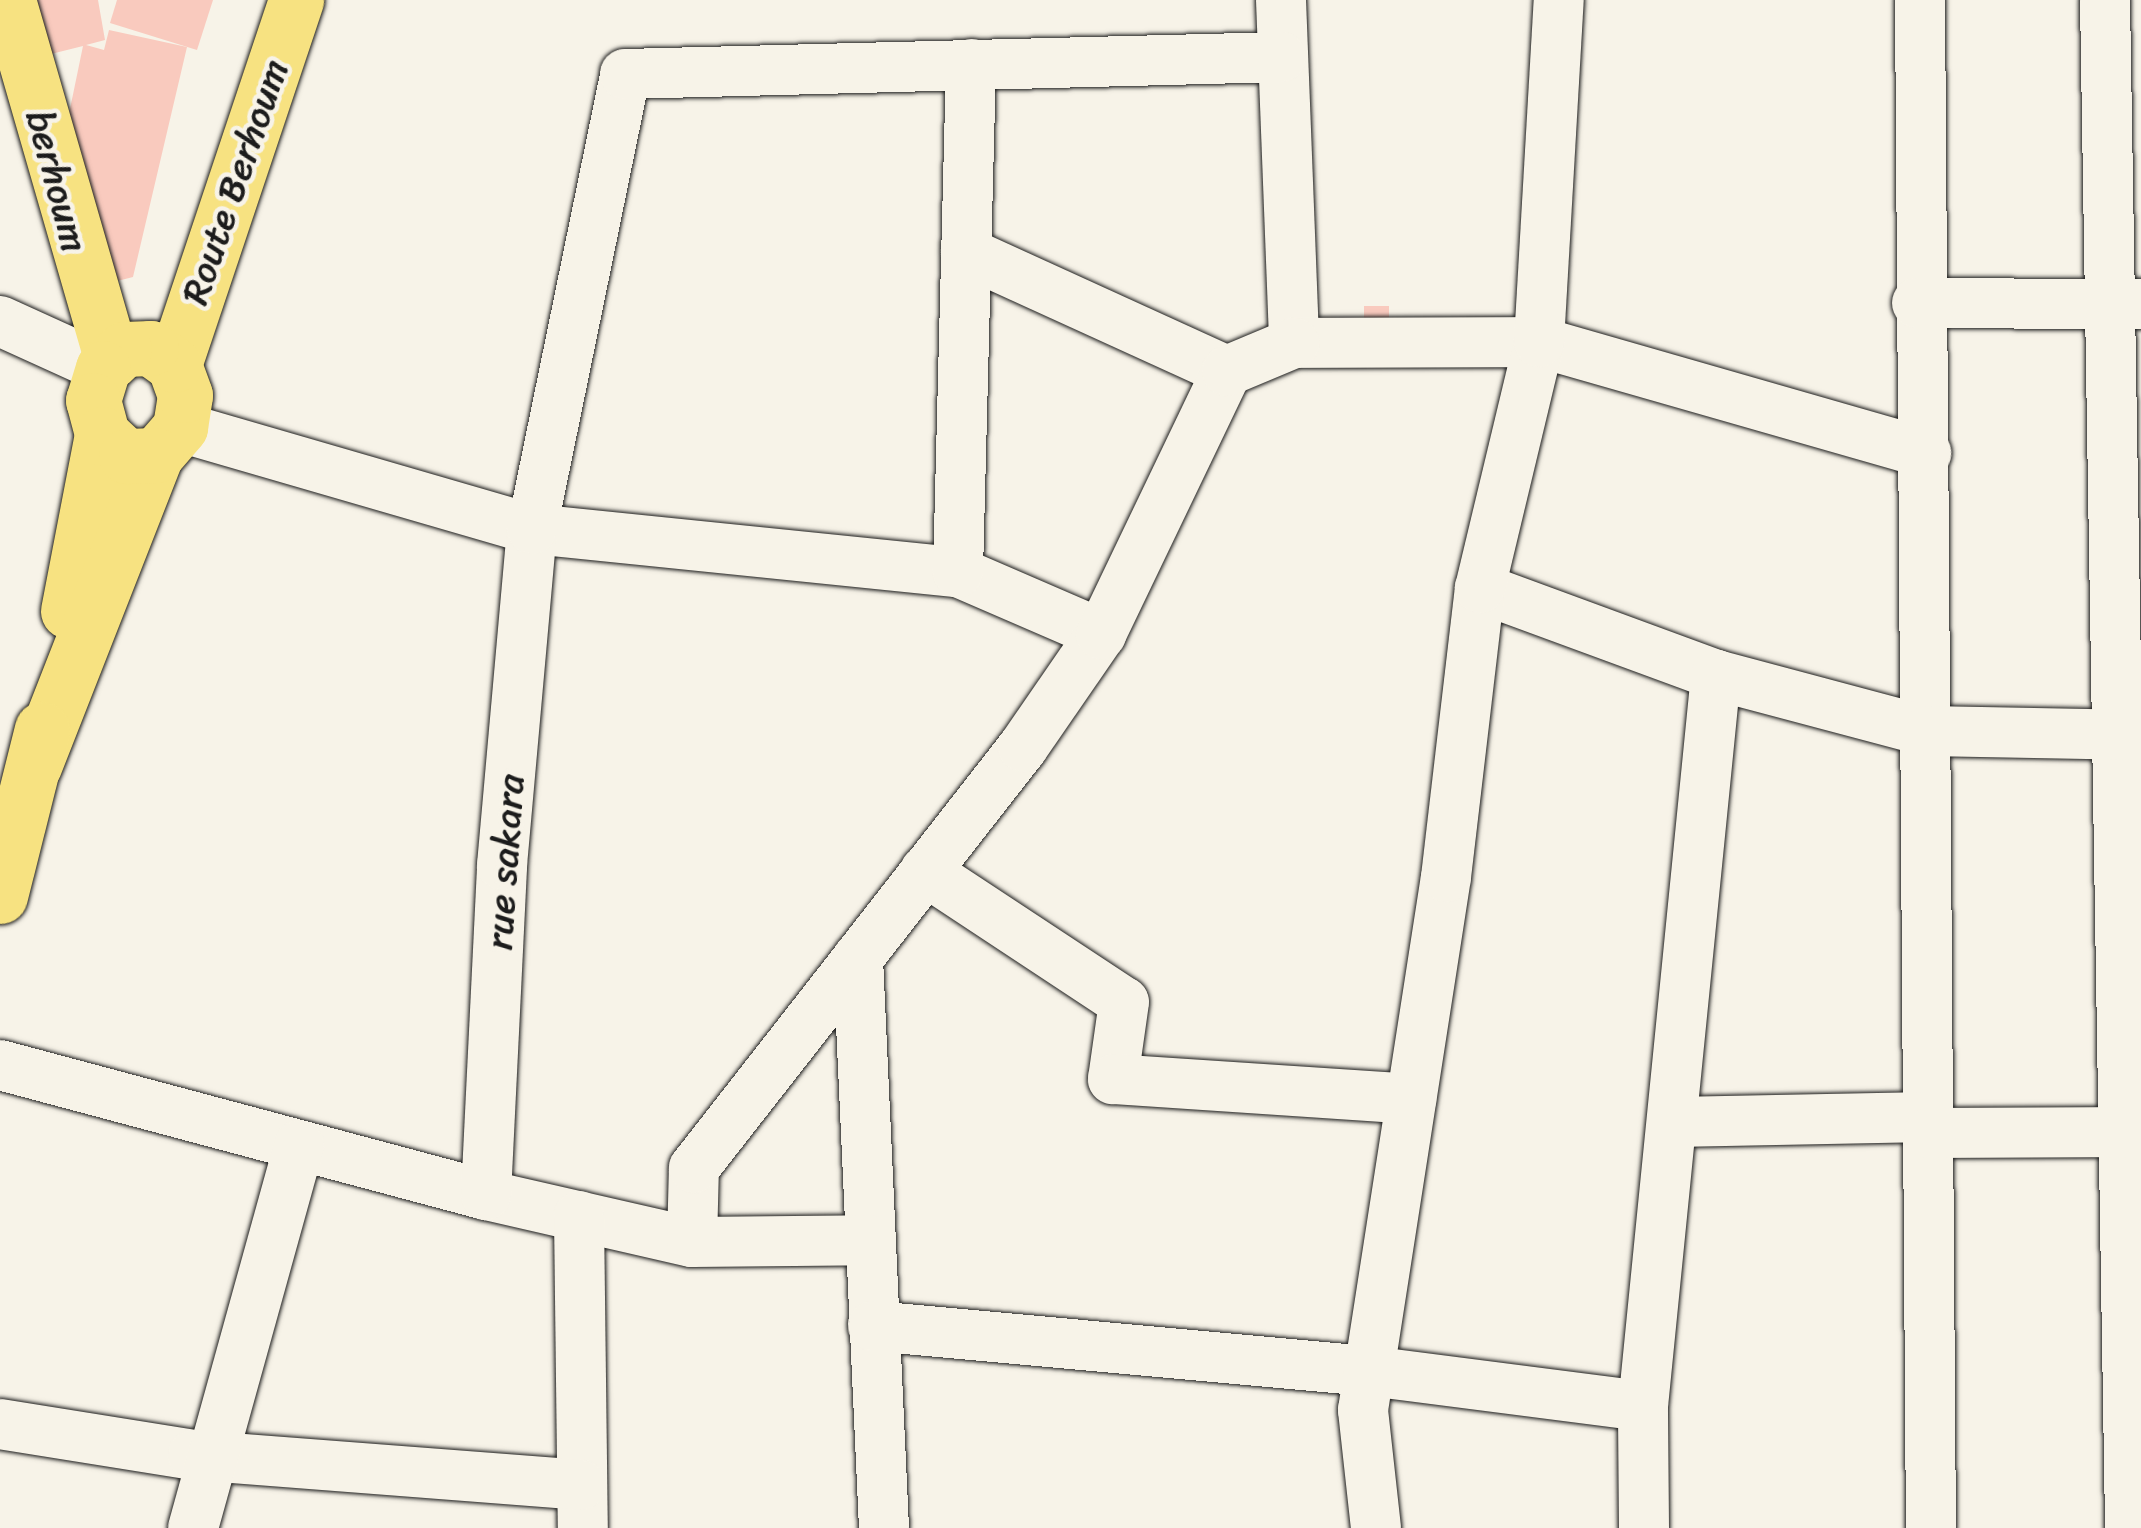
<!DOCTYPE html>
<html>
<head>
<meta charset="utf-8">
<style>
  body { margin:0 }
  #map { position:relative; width:2141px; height:1528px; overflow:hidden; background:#f7f3e8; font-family:Sriracha,sans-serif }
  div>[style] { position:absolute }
  .building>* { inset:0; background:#f9cabe; transform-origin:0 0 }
  .roads { filter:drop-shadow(0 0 2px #1c1c1c) drop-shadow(0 0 2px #1c1c1c) }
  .minor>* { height:50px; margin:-25px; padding:0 25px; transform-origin:25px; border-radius:25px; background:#f7f3e8 }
  .major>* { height:55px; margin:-27.5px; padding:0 27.5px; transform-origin:27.5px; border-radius:27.5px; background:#f7e281 }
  span { translate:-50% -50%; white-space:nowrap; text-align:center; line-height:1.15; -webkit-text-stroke:9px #f7f3e8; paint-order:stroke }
  .street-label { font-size:38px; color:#1c1c1c }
</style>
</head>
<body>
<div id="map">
  <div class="building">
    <div style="clip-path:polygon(16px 0,98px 0,105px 40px,86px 45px,104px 50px,109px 30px,187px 47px,133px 277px,86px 289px,64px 138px,83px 46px,31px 59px)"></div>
    <div style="clip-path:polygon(117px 0,213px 0,197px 50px,110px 23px)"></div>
    <div style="left:1364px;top:306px;width:25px;height:29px"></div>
  </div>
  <div class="roads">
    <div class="minor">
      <div style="left:1281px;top:0;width:343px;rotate:87.8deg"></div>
      <div style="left:1294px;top:343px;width:245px;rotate:-0.2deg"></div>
      <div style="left:1539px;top:342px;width:403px;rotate:16deg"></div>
      <div style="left:1920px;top:0;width:1528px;rotate:89.59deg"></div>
      <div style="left:2105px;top:0;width:1528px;rotate:89.06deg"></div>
      <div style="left:966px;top:252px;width:287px;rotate:24.5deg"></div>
      <div style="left:1917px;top:303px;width:224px;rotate:0.3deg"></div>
      <div style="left:0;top:321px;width:113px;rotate:24.5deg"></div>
      <div style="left:180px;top:427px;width:366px;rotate:16.2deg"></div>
      <div style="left:532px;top:529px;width:428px;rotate:5.8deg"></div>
      <div style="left:958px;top:572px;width:156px;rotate:23.4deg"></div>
      <div style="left:958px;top:572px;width:508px;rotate:-88.53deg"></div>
      <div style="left:1480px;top:588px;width:252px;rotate:20.2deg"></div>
      <div style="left:1716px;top:675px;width:218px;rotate:14.9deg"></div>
      <div style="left:1927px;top:731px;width:214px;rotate:1.1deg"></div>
      <div style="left:925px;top:871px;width:238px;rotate:33.4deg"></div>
      <div style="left:1124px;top:1002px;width:78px;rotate:98.1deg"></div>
      <div style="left:1113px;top:1079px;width:299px;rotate:3.8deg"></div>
      <div style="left:858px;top:958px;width:571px;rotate:87.39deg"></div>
      <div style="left:0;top:1065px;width:503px;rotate:14.98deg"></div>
      <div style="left:486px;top:1195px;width:211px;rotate:12.9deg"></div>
      <div style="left:692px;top:1242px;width:178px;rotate:-0.6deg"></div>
      <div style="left:1674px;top:1122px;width:255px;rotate:-1.1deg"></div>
      <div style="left:1929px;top:1133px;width:212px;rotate:-0.3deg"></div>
      <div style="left:486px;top:1195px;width:330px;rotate:-87.2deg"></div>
      <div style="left:502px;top:865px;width:337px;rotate:-84.9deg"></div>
      <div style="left:532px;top:529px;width:464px;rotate:-78.4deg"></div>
      <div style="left:625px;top:74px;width:656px;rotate:-1.48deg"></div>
      <div style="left:579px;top:1216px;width:312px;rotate:89.3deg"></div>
      <div style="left:692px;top:1242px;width:74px;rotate:-88.5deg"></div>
      <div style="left:694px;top:1168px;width:534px;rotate:-51.99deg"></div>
      <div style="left:1023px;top:747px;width:137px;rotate:-55.4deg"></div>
      <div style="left:1101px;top:634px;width:292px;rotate:-64.4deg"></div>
      <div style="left:1227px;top:371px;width:73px;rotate:-22.7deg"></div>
      <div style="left:873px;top:1326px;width:498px;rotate:5.2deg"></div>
      <div style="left:1369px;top:1371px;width:276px;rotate:7.3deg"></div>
      <div style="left:0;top:1424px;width:195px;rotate:9.1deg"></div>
      <div style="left:193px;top:1455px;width:389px;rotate:4.4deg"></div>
      <div style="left:193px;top:1528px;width:397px;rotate:-74.5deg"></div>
      <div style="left:1376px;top:1528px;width:119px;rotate:-96.3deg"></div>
      <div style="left:1363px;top:1410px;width:539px;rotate:-81.15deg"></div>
      <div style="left:1446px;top:877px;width:291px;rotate:-83.3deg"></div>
      <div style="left:1480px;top:588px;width:253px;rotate:-76.5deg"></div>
      <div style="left:1539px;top:342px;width:343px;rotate:-86.7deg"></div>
      <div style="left:1644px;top:1528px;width:122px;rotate:-90.5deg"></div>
      <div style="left:1643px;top:1406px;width:735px;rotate:-84.3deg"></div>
    </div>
    <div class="major">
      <div style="left:8px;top:0;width:375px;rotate:73.9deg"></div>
      <div style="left:174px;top:365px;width:385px;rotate:-71.5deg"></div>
      <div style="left:68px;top:611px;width:180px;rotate:-79.1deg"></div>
      <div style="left:34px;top:766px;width:334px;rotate:-68.6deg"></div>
      <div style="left:156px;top:455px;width:37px;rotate:-49deg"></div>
      <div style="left:180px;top:427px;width:32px;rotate:-81deg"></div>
      <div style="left:185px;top:395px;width:32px;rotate:-110deg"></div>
      <div style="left:174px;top:365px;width:29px;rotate:-144deg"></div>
      <div style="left:151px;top:348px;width:27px;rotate:178deg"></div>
      <div style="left:124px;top:349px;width:28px;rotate:138deg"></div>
      <div style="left:103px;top:368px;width:34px;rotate:107deg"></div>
      <div style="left:93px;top:400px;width:35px;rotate:75deg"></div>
      <div style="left:102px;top:434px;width:33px;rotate:43deg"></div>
      <div style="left:126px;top:456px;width:30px;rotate:-2deg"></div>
      <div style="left:0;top:896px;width:172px;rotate:-75.9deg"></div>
    </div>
  </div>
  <div class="street-label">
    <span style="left:57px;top:181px;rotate:75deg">berhoum</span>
    <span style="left:235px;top:182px;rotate:-71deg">Route Berhoum</span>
    <span style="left:505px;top:862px;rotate:-86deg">rue sakara</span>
  </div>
</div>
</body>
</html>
